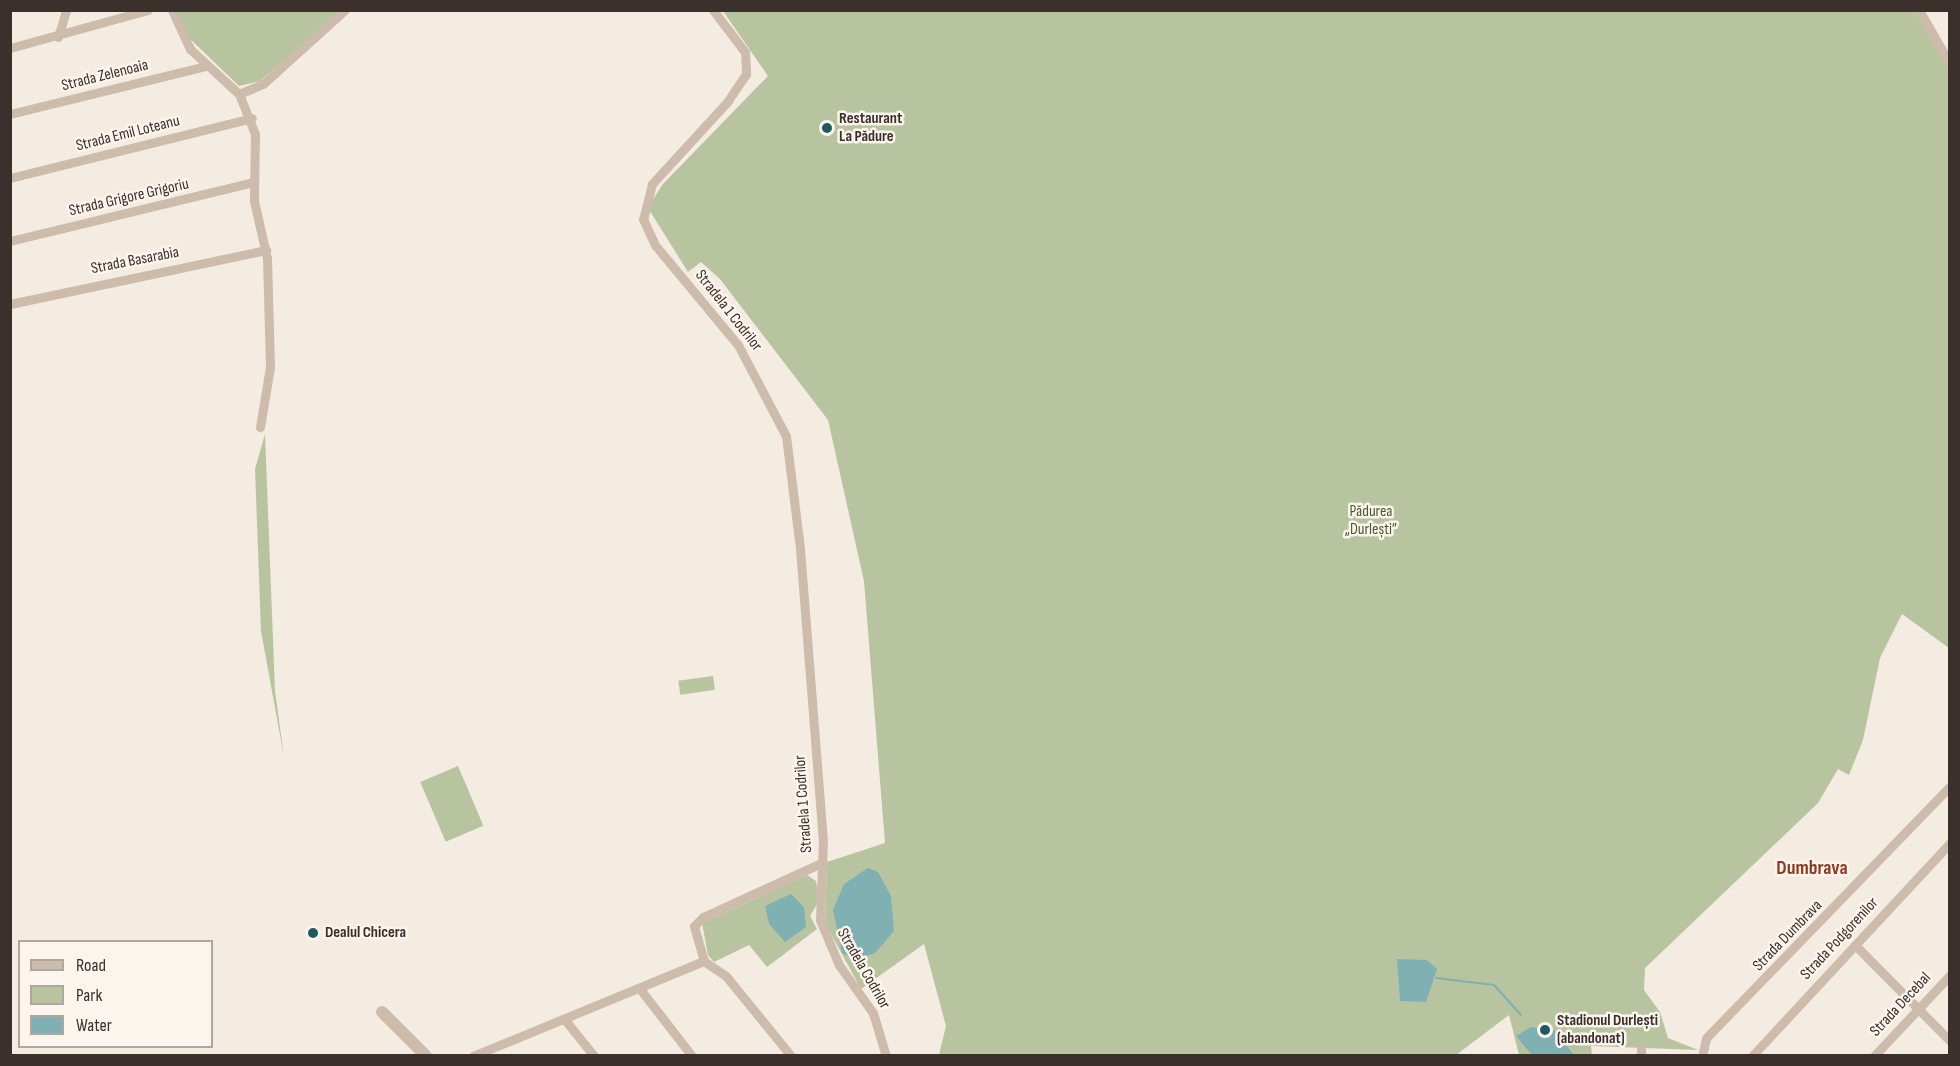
<!DOCTYPE html>
<meta charset="utf-8">
<style>
body{margin:0}
#map{position:relative;width:1960px;height:1066px;overflow:hidden;background:#f4ebe1;font-family:"Sofia Sans Condensed",sans-serif}
div>[style]{position:absolute}
.green>*{inset:0;background:#b8c4a0;transform-origin:0 0}
.water>*{inset:0;background:#7fb0b2}
.stream>*{height:2px;margin:-1px;padding:0 1px;transform-origin:1px;border-radius:1px;background:#7fb0b2}
.minor>*{height:9px;margin:-4.5px;padding:0 4.5px;transform-origin:4.5px;border-radius:4.5px;background:#cdbbac}
.tertiary>*{height:12px;margin:-6px;padding:0 6px;transform-origin:6px;border-radius:6px;background:#cdbbac}
.dots>*{width:16px;height:16px;translate:-50% -50%;box-sizing:border-box;border:3px solid #fbf5ee;border-radius:50%}
span{translate:-50% -50%;white-space:nowrap;text-align:center;line-height:1.15;-webkit-text-stroke:5px #fbf5ee;paint-order:stroke}
.street-label{font-size:16px;color:#3b302b}
.poi-label{font-size:16px;color:#3b302b;font-weight:700}
.left{translate:0 -50%;text-align:left}
.park-label{font-size:16px;color:#4a5a2e}
.quarter-label{font-size:20px;color:#8c3b22;font-weight:700}
.frame{position:absolute;inset:0;border:12px solid #3b302b;pointer-events:none}
.legend{position:absolute;left:18px;top:940px;width:195px;height:108px;box-sizing:border-box;background:#fbf5ee;border:2px solid #aea6a0;margin:0;padding:8px 10px;list-style:none;font-size:18px;color:#3b302b}
.legend li{display:flex;align-items:center;gap:12px;height:30px}
.legend b{width:30px;border:2px solid #aea6a0}
</style>
<div id="map">
<div class="green">
<i style="clip-path:polygon(176px 11px,342px 11px,260px 81px,239px 86px,186px 35px)"></i>
<i style="clip-path:polygon(723px 11px,1915px 11px,1949px 70px,1949px 648px,1902px 614px,1880px 658px,1863px 740px,1849px 775px,1838px 769px,1818px 803px,1645px 968px,1644px 990px,1660px 1012px,1668px 1038px,1698px 1050px,1591px 1046px,1592px 1055px,1519px 1055px,1509px 1015px,1456px 1055px,939px 1055px,946px 1026px,924px 944px,861px 989px,825px 923px,827px 862px,885px 843px,864px 581px,828px 420px,720px 279px,701px 262px,688px 272px,648px 208px,662px 185px,768px 76px)"></i>
<i style="clip-path:polygon(265px 434px,275px 691px,284px 757px,261px 631px,255px 469px)"></i>
<i style="left:713px;top:676px;width:14px;height:35px;rotate:82deg"></i>
<i style="left:458px;top:766px;width:65px;height:41px;rotate:67deg"></i>
<i style="clip-path:polygon(807px 875px,816px 881px,819px 901px,810px 916px,817px 929px,767px 967px,749px 945px,714px 962px,708px 955px,702px 923px)"></i>
</div>
<div class="water">
<i style="clip-path:polygon(868px 868px,878px 872px,891px 896px,894px 931px,875px 953px,855px 959px,842px 953px,833px 910px,844px 884px)"></i>
<i style="clip-path:polygon(791px 894px,804px 907px,806px 927px,785px 942px,769px 924px,765px 906px)"></i>
<i style="clip-path:polygon(1397px 959px,1427px 960px,1437px 969px,1426px 1002px,1400px 1001px)"></i>
<i style="clip-path:polygon(1531px 1027px,1554px 1030px,1574px 1055px,1532px 1055px,1516px 1036px)"></i>
</div>
<div class="stream">
<i style="left:1436px;top:978px;width:58px;rotate:6.9deg"></i>
<i style="left:1494px;top:985px;width:40px;rotate:48deg"></i>
</div>
<div class="minor">
<i style="left:172px;top:10px;width:43px;rotate:65.2deg"></i>
<i style="left:190px;top:49px;width:67px;rotate:42.6deg"></i>
<i style="left:239px;top:94px;width:26px;rotate:-23deg"></i>
<i style="left:263px;top:84px;width:110px;rotate:-42.1deg"></i>
<i style="left:713px;top:10px;width:53px;rotate:52.7deg"></i>
<i style="left:745px;top:52px;width:22px;rotate:87deg"></i>
<i style="left:746px;top:74px;width:32px;rotate:124deg"></i>
<i style="left:728px;top:101px;width:113px;rotate:132.5deg"></i>
<i style="left:652px;top:184px;width:36px;rotate:104deg"></i>
<i style="left:643px;top:219px;width:29px;rotate:65deg"></i>
<i style="left:655px;top:245px;width:130px;rotate:50.3deg"></i>
<i style="left:738px;top:345px;width:103px;rotate:62.2deg"></i>
<i style="left:786px;top:436px;width:114px;rotate:82.9deg"></i>
<i style="left:800px;top:549px;width:292px;rotate:85.5deg"></i>
<i style="left:823px;top:840px;width:80px;rotate:92.1deg"></i>
<i style="left:820px;top:920px;width:49px;rotate:67.1deg"></i>
<i style="left:839px;top:965px;width:59px;rotate:54.7deg"></i>
<i style="left:873px;top:1013px;width:45px;rotate:73.2deg"></i>
<i style="left:1919px;top:10px;width:62px;rotate:60.1deg"></i>
<i style="left:58px;top:37px;width:28px;rotate:-73deg"></i>
<i style="left:10px;top:48px;width:143px;rotate:-15.4deg"></i>
<i style="left:239px;top:94px;width:43px;rotate:68.2deg"></i>
<i style="left:255px;top:134px;width:67px;rotate:90.9deg"></i>
<i style="left:254px;top:201px;width:58px;rotate:77.2deg"></i>
<i style="left:267px;top:258px;width:109px;rotate:88.4deg"></i>
<i style="left:270px;top:367px;width:61px;rotate:99.5deg"></i>
<i style="left:10px;top:114px;width:201px;rotate:-13.8deg"></i>
<i style="left:10px;top:178px;width:249px;rotate:-13.9deg"></i>
<i style="left:10px;top:241px;width:251px;rotate:-13.6deg"></i>
<i style="left:10px;top:304px;width:262px;rotate:-11.9deg"></i>
<i style="left:1855px;top:945px;width:135px;rotate:45.3deg"></i>
<i style="left:640px;top:989px;width:85px;rotate:52.2deg"></i>
<i style="left:565px;top:1020px;width:46px;rotate:51.1deg"></i>
<i style="left:1641px;top:1049px;width:7px;rotate:90deg"></i>
<i style="left:473px;top:1056px;width:250px;rotate:-22.4deg"></i>
<i style="left:791px;top:1056px;width:103px;rotate:-129.1deg"></i>
<i style="left:726px;top:976px;width:27px;rotate:-146deg"></i>
<i style="left:704px;top:961px;width:36px;rotate:-106deg"></i>
<i style="left:694px;top:926px;width:13px;rotate:-45deg"></i>
<i style="left:703px;top:917px;width:132px;rotate:-24.6deg"></i>
<i style="left:1702px;top:1056px;width:18px;rotate:-77deg"></i>
<i style="left:1706px;top:1038px;width:351px;rotate:-45.9deg"></i>
<i style="left:1752px;top:1056px;width:291px;rotate:-47.1deg"></i>
<i style="left:1874px;top:1056px;width:111px;rotate:-46.8deg"></i>
</div>
<div class="tertiary">
<i style="left:382px;top:1012px;width:62px;rotate:45deg"></i>
</div>
<div class="dots">
<i style="left:827px;top:128px;background:#1f5a5e"></i>
<i style="left:313px;top:933px;background:#1f5a5e"></i>
<i style="left:1545px;top:1030px;background:#1f5a5e"></i>
</div>
<div class="street-label">
<span style="left:105px;top:76px;rotate:-14deg">Strada Zelenoaia</span>
<span style="left:128px;top:134px;rotate:-14deg">Strada Emil Loteanu</span>
<span style="left:129px;top:198px;rotate:-13deg">Strada Grigore Grigoriu</span>
<span style="left:135px;top:261px;rotate:-11deg">Strada Basarabia</span>
<span style="left:728px;top:311px;rotate:52deg">Stradela 1 Codrilor</span>
<span style="left:804px;top:804px;rotate:-94deg">Stradela 1 Codrilor</span>
<span style="left:1788px;top:936px;rotate:-46deg">Strada Dumbrava</span>
<span style="left:1840px;top:939px;rotate:-47deg">Strada Podgorenilor</span>
<span style="left:863px;top:969px;rotate:60deg">Stradela Codrilor</span>
<span style="left:1901px;top:1005px;rotate:-47deg">Strada Decebal</span>
</div>
<div class="poi-label">
<span class="left" style="left:839px;top:128px">Restaurant<br>La Pădure</span>
<span class="left" style="left:325px;top:933px">Dealul Chicera</span>
<span class="left" style="left:1557px;top:1030px">Stadionul Durlești<br>(abandonat)</span>
</div>
<div class="park-label">
<span style="left:1371px;top:521px">Pădurea<br>„Durlești”</span>
</div>
<div class="quarter-label">
<span style="left:1812px;top:868px">Dumbrava</span>
</div>
<div class="frame"></div>
<ul class="legend">
<li><b style="height:8px;background:#cdbbac"></b>Road</li>
<li><b style="height:16px;background:#b8c4a0"></b>Park</li>
<li><b style="height:16px;background:#7fb0b2"></b>Water</li>
</ul>
</div>
